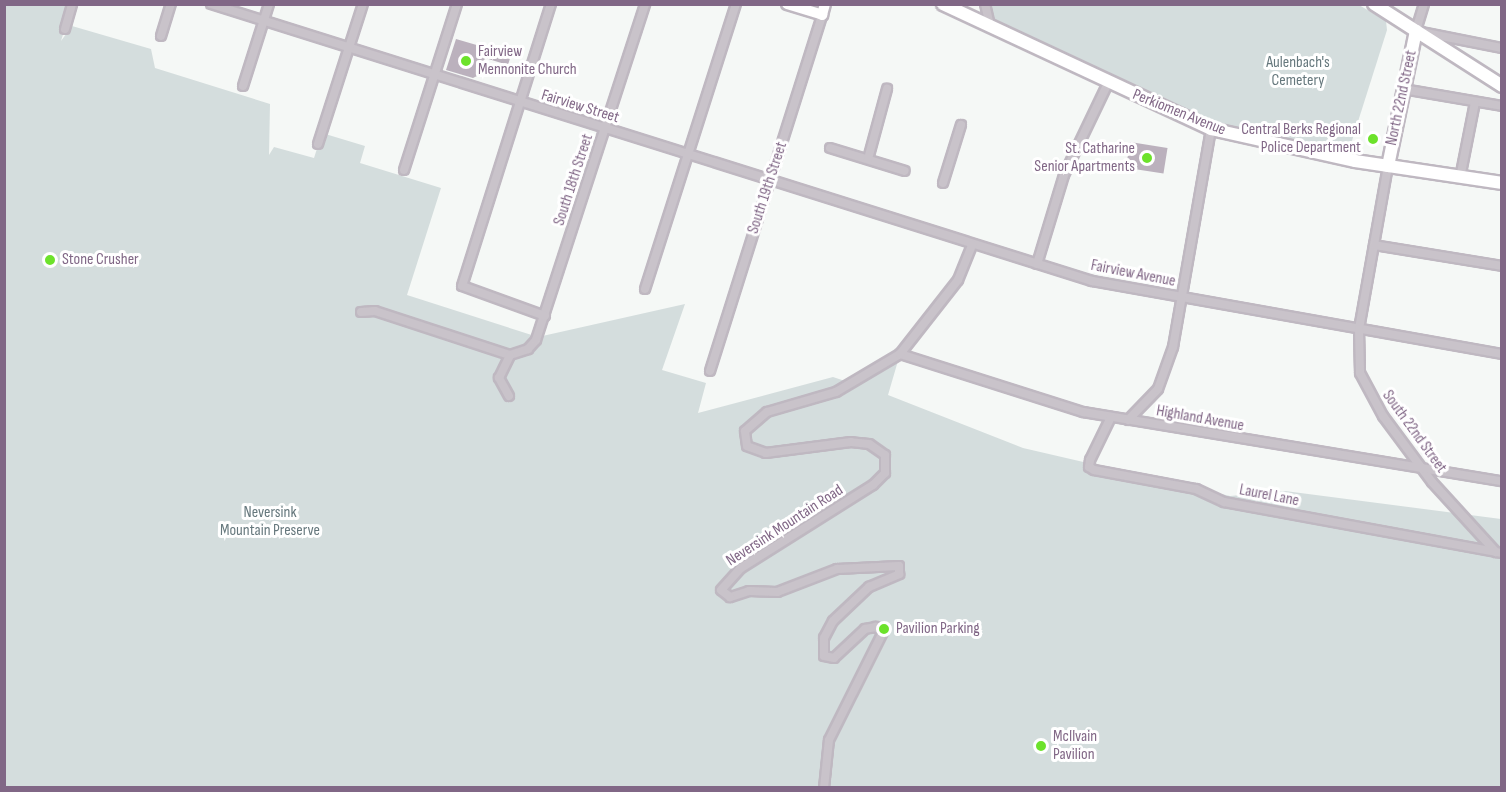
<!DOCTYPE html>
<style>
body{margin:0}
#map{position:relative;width:1506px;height:792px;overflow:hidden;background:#f5f8f6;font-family:"Sofia Sans Condensed",sans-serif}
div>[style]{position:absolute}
.green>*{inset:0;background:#d4dddd}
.building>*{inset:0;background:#bbb1bd;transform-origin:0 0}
.roads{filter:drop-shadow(2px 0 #bfb8c1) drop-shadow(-2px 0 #bfb8c1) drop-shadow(0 2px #bfb8c1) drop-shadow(0 -2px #bfb8c1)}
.street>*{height:8px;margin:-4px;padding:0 4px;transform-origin:4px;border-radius:4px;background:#c9c3ca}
.secondary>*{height:10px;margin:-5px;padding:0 5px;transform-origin:5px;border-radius:5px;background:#fff}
.primary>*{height:12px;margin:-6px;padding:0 6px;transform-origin:6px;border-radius:6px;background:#fff}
.dots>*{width:16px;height:16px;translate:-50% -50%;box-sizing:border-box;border:3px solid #fff;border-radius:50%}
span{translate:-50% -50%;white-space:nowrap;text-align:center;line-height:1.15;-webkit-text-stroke:6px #fff;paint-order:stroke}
.poi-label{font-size:16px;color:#816786}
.left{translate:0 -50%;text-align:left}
.right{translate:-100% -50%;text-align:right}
.park-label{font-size:16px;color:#66787d}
.street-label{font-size:16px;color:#816786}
.frame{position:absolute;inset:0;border:6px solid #816786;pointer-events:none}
</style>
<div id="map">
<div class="green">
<i style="clip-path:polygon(5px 5px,72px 5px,61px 41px,72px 26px,151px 49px,155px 68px,270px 104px,269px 155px,274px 147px,314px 158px,322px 133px,365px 146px,360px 163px,441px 188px,407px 295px,538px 337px,685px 304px,662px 370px,706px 383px,698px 413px,833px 377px,854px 384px,900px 354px,888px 395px,1023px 448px,1230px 496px,1285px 491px,1501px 519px,1501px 787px,5px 788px)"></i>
<i style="clip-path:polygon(988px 5px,1359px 5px,1386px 21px,1387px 30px,1349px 150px,1217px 124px,1171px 107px,993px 21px)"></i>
</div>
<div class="building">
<i style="clip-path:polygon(456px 39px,511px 55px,508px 65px,485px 58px,479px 75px,473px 78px,446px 70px)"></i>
<i style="left:1130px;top:142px;width:38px;height:26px;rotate:9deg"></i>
</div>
<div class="roads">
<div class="street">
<i style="left:211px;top:4px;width:924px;rotate:17.45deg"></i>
<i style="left:1092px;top:281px;width:416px;rotate:10.1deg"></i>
<i style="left:985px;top:4px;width:23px;rotate:77deg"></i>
<i style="left:1424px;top:4px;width:28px;rotate:107deg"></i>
<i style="left:1416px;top:31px;width:88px;rotate:11.2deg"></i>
<i style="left:65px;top:29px;width:26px;rotate:-74deg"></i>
<i style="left:161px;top:36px;width:34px;rotate:-73deg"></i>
<i style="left:243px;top:86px;width:86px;rotate:-72.4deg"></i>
<i style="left:1403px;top:89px;width:100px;rotate:9.7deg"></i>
<i style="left:318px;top:144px;width:147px;rotate:-72.2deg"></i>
<i style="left:830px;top:148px;width:78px;rotate:17deg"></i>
<i style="left:868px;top:159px;width:73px;rotate:-74.8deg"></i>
<i style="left:1388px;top:166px;width:166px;rotate:100.1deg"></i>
<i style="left:1359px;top:329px;width:44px;rotate:88.7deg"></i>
<i style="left:1360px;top:373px;width:49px;rotate:61.9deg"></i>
<i style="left:1383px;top:416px;width:82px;rotate:53.4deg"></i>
<i style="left:1432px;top:482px;width:95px;rotate:47.6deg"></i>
<i style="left:404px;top:170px;width:174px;rotate:-72.3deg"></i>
<i style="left:1460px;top:178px;width:77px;rotate:-78.8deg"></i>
<i style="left:943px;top:183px;width:61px;rotate:-72.8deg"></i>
<i style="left:1374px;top:245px;width:130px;rotate:9.3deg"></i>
<i style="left:1037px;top:264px;width:93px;rotate:-73.1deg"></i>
<i style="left:1064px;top:175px;width:102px;rotate:-64.4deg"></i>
<i style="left:645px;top:289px;width:299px;rotate:-72.3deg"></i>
<i style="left:361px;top:312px;width:14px;rotate:-4deg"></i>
<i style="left:375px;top:311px;width:142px;rotate:18.1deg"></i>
<i style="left:510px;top:355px;width:19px;rotate:-18deg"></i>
<i style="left:528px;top:349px;width:12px;rotate:-48deg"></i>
<i style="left:536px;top:340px;width:353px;rotate:-72deg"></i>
<i style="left:545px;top:316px;width:88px;rotate:-160.1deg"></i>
<i style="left:462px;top:286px;width:296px;rotate:-72.5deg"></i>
<i style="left:900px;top:354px;width:192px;rotate:17.6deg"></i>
<i style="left:1083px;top:412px;width:425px;rotate:9.4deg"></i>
<i style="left:710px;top:371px;width:373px;rotate:-72.5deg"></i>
<i style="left:509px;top:396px;width:21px;rotate:-119deg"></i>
<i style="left:499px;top:378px;width:25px;rotate:-64deg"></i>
<i style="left:1111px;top:417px;width:48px;rotate:116deg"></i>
<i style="left:1090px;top:460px;width:7px;rotate:98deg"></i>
<i style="left:1089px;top:467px;width:6px;rotate:31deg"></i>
<i style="left:1094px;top:470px;width:104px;rotate:10.6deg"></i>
<i style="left:1196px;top:489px;width:31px;rotate:25deg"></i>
<i style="left:1224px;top:502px;width:283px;rotate:10.4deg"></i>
<i style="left:1128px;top:420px;width:43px;rotate:-45.9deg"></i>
<i style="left:1158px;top:389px;width:45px;rotate:-70.3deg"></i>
<i style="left:1173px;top:347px;width:221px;rotate:-80.1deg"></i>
<i style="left:824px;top:788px;width:48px;rotate:-84.1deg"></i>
<i style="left:829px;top:740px;width:121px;rotate:-63.4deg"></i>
<i style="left:883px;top:632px;width:9px;rotate:-144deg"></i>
<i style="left:876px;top:627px;width:11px;rotate:170deg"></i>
<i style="left:865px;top:629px;width:42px;rotate:136.9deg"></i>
<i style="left:834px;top:658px;width:10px;rotate:-169deg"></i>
<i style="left:824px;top:656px;width:18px;rotate:-90deg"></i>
<i style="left:824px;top:638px;width:19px;rotate:-62deg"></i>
<i style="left:833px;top:621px;width:50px;rotate:-43.4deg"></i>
<i style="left:869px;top:587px;width:33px;rotate:-23deg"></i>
<i style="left:899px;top:574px;width:8px;rotate:-90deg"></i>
<i style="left:899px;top:566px;width:62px;rotate:177.2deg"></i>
<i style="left:837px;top:569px;width:64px;rotate:159deg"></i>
<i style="left:777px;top:592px;width:28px;rotate:-178deg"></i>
<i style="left:749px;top:591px;width:20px;rotate:162deg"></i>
<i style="left:730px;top:597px;width:11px;rotate:-142deg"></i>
<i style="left:721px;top:590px;width:30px;rotate:-48deg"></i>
<i style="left:741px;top:568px;width:156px;rotate:-32.2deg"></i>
<i style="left:873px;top:485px;width:17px;rotate:-45deg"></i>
<i style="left:885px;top:473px;width:18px;rotate:-90deg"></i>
<i style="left:885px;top:455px;width:19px;rotate:-145deg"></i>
<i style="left:869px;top:444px;width:18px;rotate:-174deg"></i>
<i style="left:851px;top:442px;width:86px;rotate:172.6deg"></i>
<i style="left:766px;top:453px;width:20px;rotate:-160deg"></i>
<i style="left:747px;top:446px;width:15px;rotate:-98deg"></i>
<i style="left:745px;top:431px;width:29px;rotate:-41deg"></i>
<i style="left:767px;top:412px;width:72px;rotate:-16.2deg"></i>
<i style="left:836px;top:392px;width:74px;rotate:-30.7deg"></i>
<i style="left:900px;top:354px;width:94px;rotate:-51.9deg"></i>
<i style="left:958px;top:280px;width:38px;rotate:-68deg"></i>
</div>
<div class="secondary">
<i style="left:787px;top:4px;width:37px;rotate:17deg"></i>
<i style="left:822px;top:15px;width:11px;rotate:-75deg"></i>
</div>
<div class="primary">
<i style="left:943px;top:4px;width:296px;rotate:25deg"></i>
<i style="left:1211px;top:129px;width:148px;rotate:12.5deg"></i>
<i style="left:1355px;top:161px;width:149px;rotate:8.5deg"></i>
<i style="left:1374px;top:4px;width:152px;rotate:32.6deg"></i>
<i style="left:1388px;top:166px;width:138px;rotate:-78.3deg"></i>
</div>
</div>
<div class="dots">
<i style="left:466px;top:61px;background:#6ce22b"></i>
<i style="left:1373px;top:139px;background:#6ce22b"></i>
<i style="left:1147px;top:158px;background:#6ce22b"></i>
<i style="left:50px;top:260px;background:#6ce22b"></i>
<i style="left:884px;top:629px;background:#6ce22b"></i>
<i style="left:1041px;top:746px;background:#6ce22b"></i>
</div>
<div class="poi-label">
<span class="left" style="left:478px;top:61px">Fairview<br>Mennonite Church</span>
<span class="right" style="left:1361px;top:139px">Central Berks Regional<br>Police Department</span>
<span class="right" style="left:1135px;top:158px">St. Catharine<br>Senior Apartments</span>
<span class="left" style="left:62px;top:260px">Stone Crusher</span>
<span class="left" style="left:896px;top:629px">Pavilion Parking</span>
<span class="left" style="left:1053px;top:746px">McIlvain<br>Pavilion</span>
</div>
<div class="park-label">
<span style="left:1298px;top:72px">Aulenbach's<br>Cemetery</span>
<span style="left:270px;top:522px">Neversink<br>Mountain Preserve</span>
</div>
<div class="street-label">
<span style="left:1402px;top:98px;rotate:-78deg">North 22nd Street</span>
<span style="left:580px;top:107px;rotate:17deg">Fairview Street</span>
<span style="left:1179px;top:113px;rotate:22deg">Perkiomen Avenue</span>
<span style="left:574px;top:180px;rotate:-72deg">South 18th Street</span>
<span style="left:768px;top:188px;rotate:-72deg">South 19th Street</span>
<span style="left:1133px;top:274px;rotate:11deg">Fairview Avenue</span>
<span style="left:1200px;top:419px;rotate:10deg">Highland Avenue</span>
<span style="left:1414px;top:432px;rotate:54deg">South 22nd Street</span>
<span style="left:1269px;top:496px;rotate:11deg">Laurel Lane</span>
<span style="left:785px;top:526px;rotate:-33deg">Neversink Mountain Road</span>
</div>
<div class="frame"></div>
</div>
